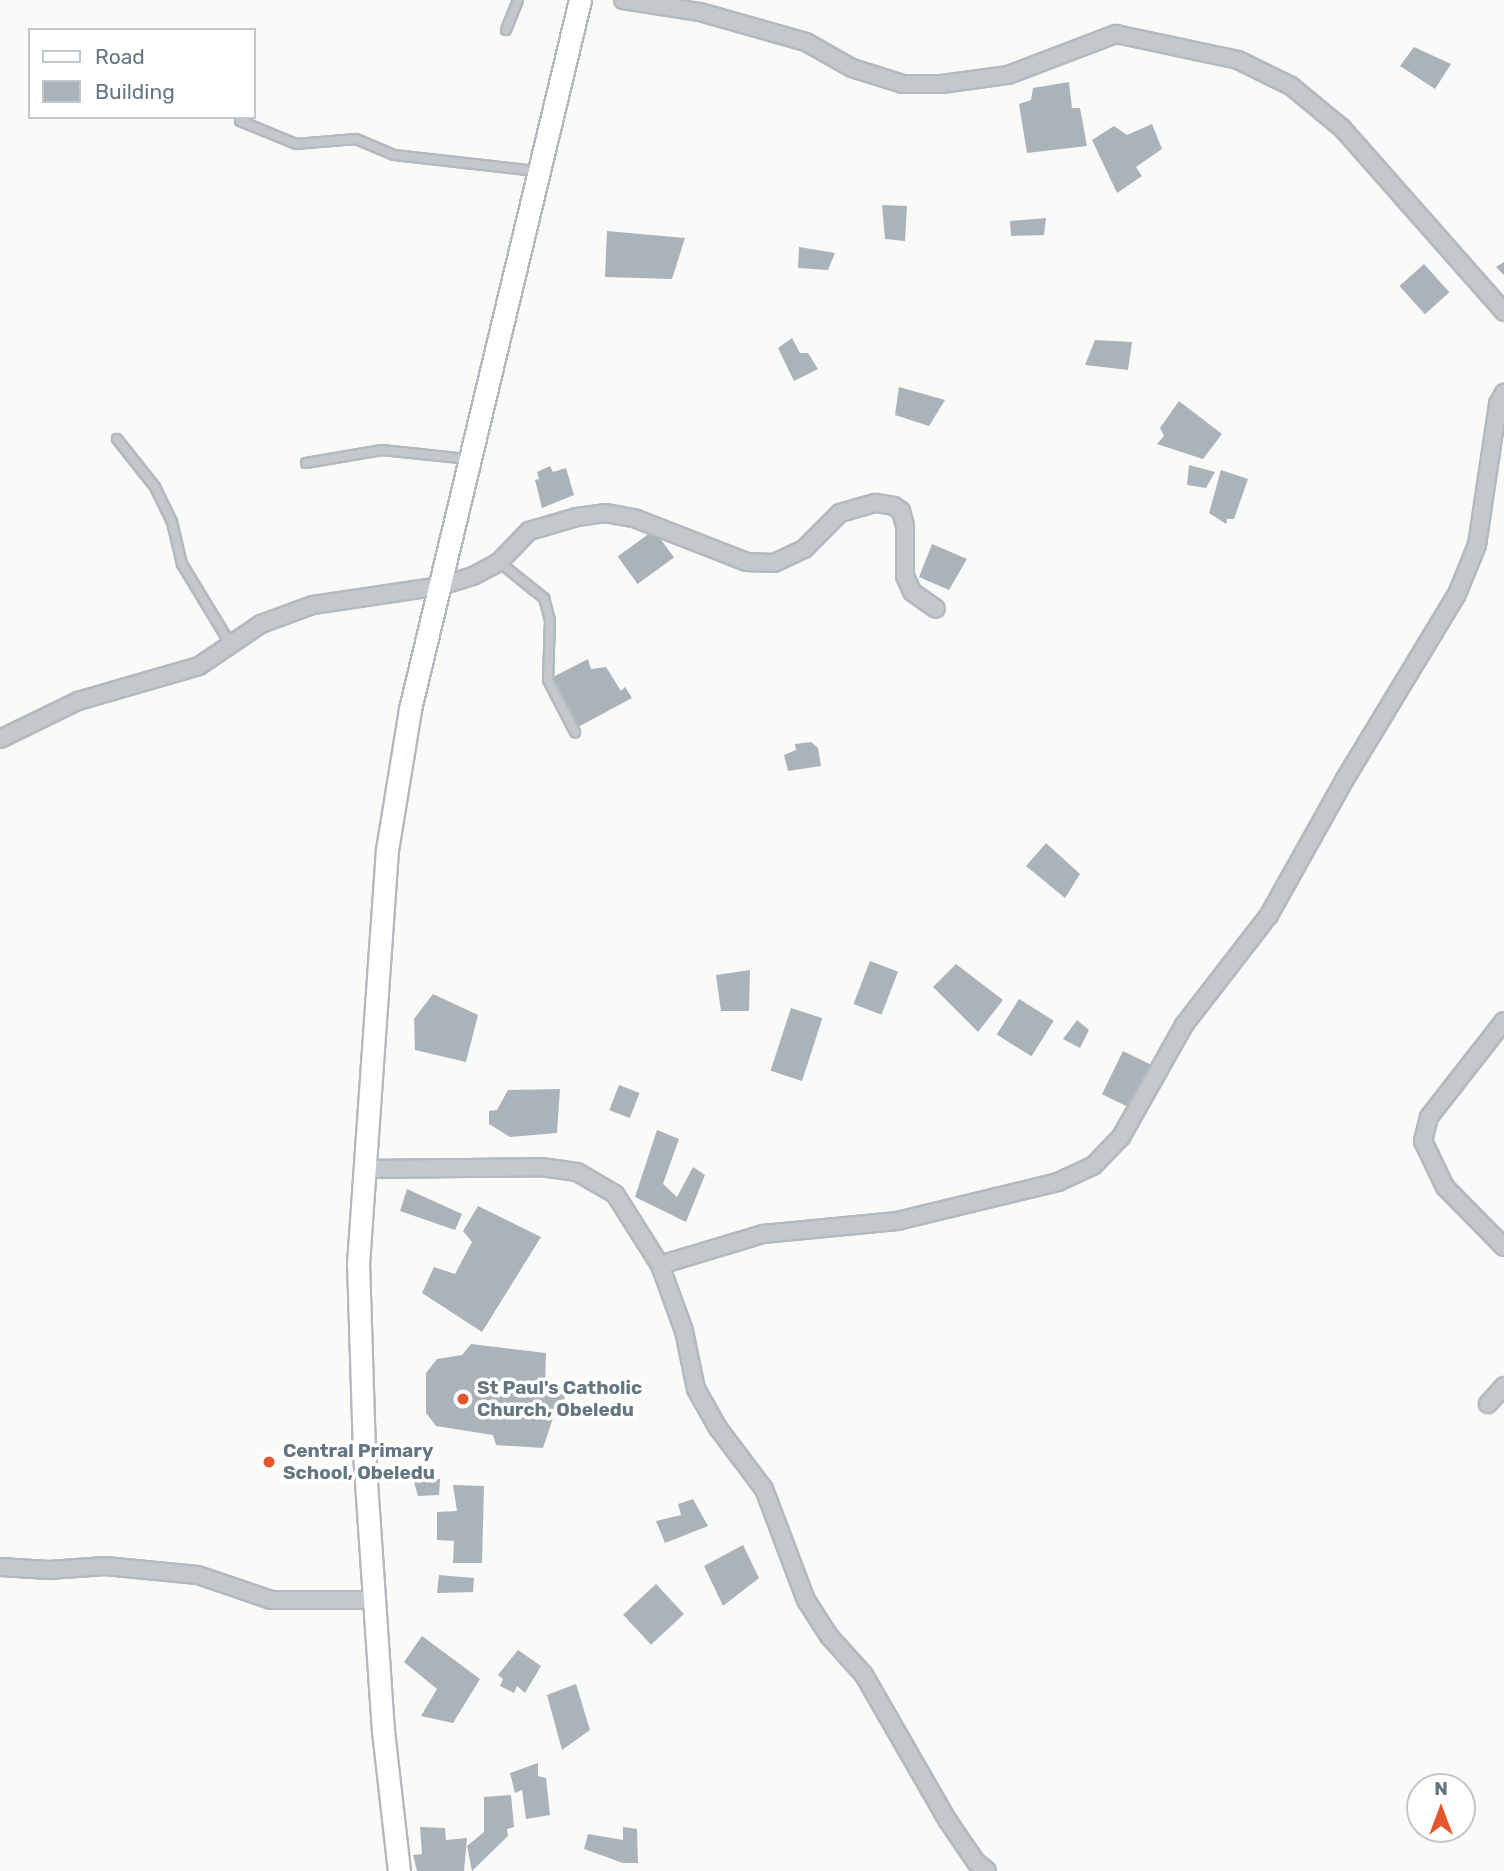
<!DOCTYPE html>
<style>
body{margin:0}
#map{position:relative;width:1504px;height:1871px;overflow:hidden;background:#fafaf8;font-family:Rubik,sans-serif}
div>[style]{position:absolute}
.building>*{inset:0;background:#aab3b9;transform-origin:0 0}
.roads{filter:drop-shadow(2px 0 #b3babf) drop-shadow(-2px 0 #b3babf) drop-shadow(0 2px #b3babf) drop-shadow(0 -2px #b3babf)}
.service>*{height:8px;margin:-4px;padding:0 4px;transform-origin:4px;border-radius:4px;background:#c3c8cc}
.minor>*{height:16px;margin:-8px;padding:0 8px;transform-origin:8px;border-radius:8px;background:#c3c8cc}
.secondary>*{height:21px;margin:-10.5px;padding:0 10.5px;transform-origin:10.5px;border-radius:10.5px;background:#fff}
.dots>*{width:19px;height:19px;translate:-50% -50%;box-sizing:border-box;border:4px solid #fff;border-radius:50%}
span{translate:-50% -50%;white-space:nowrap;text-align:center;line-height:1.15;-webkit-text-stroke:7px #fff;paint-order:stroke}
.poi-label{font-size:19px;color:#657683;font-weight:700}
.left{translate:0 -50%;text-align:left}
.legend{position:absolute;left:28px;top:28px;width:228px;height:91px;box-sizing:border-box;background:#fff;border:2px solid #c1c8cd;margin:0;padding:9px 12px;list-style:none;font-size:21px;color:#657683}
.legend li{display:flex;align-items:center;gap:14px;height:35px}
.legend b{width:35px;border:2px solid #c1c8cd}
.north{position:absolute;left:1406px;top:1773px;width:70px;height:70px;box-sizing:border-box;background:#fff;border:2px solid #c1c8cd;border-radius:50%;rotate:0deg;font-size:19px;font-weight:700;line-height:28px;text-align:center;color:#657683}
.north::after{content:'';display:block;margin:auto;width:24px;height:32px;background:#e4572e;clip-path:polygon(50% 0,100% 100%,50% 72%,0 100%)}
</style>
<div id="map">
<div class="building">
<i style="clip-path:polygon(1414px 47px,1451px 64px,1435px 89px,1400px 66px)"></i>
<i style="clip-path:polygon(1069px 82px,1072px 108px,1080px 108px,1087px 146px,1027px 153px,1019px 104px,1031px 100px,1033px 88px)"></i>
<i style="clip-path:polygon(1152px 124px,1162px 149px,1136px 167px,1142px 176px,1117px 193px,1092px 140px,1114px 126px,1127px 135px)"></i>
<i style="clip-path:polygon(882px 205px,907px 206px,905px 241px,885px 239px)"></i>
<i style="clip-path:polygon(1046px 218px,1044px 235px,1011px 236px,1010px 221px)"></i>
<i style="clip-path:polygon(607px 231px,685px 238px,672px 279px,605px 277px)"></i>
<i style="clip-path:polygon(799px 247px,835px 253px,828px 270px,798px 268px)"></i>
<i style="clip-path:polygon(1504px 262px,1504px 275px,1496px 267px)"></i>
<i style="left:1424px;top:264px;width:38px;height:33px;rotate:48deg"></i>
<i style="clip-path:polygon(792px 338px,800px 353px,808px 353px,818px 369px,794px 381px,778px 348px)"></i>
<i style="clip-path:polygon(1095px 340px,1132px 342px,1128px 370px,1085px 365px)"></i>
<i style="clip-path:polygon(899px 387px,945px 400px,929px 426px,895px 415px)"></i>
<i style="clip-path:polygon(1179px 401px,1222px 434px,1203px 459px,1157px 444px,1164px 436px,1160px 428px)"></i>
<i style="clip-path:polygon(1189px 465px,1215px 472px,1206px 488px,1187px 485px)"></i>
<i style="clip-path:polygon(550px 466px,553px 472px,566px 468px,574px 495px,542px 508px,535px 480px,539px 479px,537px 472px)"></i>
<i style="clip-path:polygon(1221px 470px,1248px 479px,1234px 519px,1227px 519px,1226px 524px,1209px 513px)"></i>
<i style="left:654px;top:530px;width:34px;height:45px;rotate:54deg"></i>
<i style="clip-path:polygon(932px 544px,967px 559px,949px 590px,919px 577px)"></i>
<i style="clip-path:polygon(588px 659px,591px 669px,606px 667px,621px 691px,625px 687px,632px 698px,578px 727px,553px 677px)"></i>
<i style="clip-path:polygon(811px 742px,818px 748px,821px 766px,788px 771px,784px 755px,796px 750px,795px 744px)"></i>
<i style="clip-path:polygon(1046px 843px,1080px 874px,1065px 898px,1026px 866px)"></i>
<i style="left:870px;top:961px;width:30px;height:46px;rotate:21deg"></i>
<i style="clip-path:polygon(956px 964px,1003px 1000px,978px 1032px,933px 987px)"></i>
<i style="clip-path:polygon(750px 970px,749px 1011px,721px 1011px,716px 975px)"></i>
<i style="clip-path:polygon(433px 994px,478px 1015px,466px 1062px,415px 1050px,414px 1019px)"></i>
<i style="left:1019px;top:999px;width:41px;height:42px;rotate:32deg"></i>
<i style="left:791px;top:1008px;width:33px;height:66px;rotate:18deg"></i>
<i style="clip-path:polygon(1077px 1020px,1089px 1030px,1080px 1048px,1063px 1039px)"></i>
<i style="left:1123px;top:1051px;width:32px;height:48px;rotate:26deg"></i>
<i style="left:619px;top:1085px;width:22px;height:27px;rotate:21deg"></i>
<i style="clip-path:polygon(560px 1089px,557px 1133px,510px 1137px,489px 1124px,489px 1111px,497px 1110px,508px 1090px)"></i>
<i style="clip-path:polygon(657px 1130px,679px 1139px,663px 1184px,677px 1197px,693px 1167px,705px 1175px,686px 1222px,635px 1197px)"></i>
<i style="clip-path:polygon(407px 1189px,462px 1214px,455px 1230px,400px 1211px)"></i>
<i style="clip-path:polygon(478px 1206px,541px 1237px,482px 1332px,422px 1293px,434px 1267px,455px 1274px,472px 1242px,463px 1231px)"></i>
<i style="clip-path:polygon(471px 1344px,546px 1353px,545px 1386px,565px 1388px,564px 1406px,557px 1406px,543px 1448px,496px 1445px,493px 1435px,436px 1426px,426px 1413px,426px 1373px,437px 1359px,462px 1355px)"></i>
<i style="clip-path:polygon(413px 1479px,440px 1479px,439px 1495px,418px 1496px)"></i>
<i style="clip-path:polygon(453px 1485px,484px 1486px,482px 1563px,453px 1563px,454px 1541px,437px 1540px,437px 1512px,457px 1511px)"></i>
<i style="clip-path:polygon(693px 1499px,708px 1526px,665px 1543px,656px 1521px,681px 1515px,678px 1504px)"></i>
<i style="clip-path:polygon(743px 1545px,759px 1578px,723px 1606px,704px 1566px)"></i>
<i style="clip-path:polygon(439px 1575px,474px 1578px,473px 1592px,437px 1593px)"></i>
<i style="left:656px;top:1584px;width:41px;height:45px;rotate:47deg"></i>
<i style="clip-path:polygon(422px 1636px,480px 1679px,453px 1723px,421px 1716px,437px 1689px,404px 1662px)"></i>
<i style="clip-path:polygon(518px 1650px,541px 1666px,525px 1693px,517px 1686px,514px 1693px,500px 1686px,503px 1679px,498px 1675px)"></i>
<i style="clip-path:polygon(576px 1684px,590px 1730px,562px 1750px,547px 1695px)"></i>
<i style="clip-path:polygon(538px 1763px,538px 1776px,546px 1778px,550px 1815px,526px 1819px,522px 1790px,515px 1793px,510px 1773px)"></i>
<i style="clip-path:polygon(511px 1795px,514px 1827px,507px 1829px,508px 1836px,472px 1871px,467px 1846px,484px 1832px,484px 1797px)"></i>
<i style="clip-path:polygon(420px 1827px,445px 1828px,446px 1840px,467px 1838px,464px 1871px,417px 1871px,413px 1855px,422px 1854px)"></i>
<i style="clip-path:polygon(623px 1827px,637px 1829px,638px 1863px,623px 1863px,584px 1849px,588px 1834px,623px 1840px)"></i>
</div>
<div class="roads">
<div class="service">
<i style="left:506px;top:30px;width:32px;rotate:-68deg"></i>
<i style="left:240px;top:121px;width:61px;rotate:22.3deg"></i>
<i style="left:296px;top:144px;width:60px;rotate:-4.8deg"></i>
<i style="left:356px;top:139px;width:41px;rotate:22.8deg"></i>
<i style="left:394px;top:155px;width:143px;rotate:6.4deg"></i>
<i style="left:117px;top:439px;width:61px;rotate:51.6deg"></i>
<i style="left:155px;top:487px;width:39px;rotate:64deg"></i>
<i style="left:172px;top:522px;width:43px;rotate:76.6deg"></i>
<i style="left:182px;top:564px;width:95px;rotate:58.8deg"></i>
<i style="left:306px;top:463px;width:77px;rotate:-9.7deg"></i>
<i style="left:382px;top:450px;width:85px;rotate:6deg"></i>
<i style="left:499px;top:562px;width:58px;rotate:38.7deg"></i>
<i style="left:544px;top:598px;width:23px;rotate:75deg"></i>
<i style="left:550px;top:620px;width:60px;rotate:91.9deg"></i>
<i style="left:548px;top:680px;width:59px;rotate:62.6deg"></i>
</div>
<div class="minor">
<i style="left:623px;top:0;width:78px;rotate:8.9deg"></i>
<i style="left:700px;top:12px;width:110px;rotate:15.8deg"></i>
<i style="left:806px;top:42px;width:53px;rotate:29.5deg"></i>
<i style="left:852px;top:68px;width:53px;rotate:17.4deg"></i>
<i style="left:903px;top:84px;width:39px"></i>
<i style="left:942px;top:84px;width:67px;rotate:-7.8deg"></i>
<i style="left:1008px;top:75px;width:116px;rotate:-20.8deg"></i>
<i style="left:1116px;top:34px;width:125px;rotate:12deg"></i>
<i style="left:1238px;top:60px;width:59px;rotate:26.1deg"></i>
<i style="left:1291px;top:86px;width:66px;rotate:39.5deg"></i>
<i style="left:1342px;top:128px;width:245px;rotate:48.6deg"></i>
<i style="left:0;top:739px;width:87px;rotate:-26deg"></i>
<i style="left:78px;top:701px;width:126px;rotate:-16.1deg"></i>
<i style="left:199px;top:666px;width:75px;rotate:-34.1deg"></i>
<i style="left:261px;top:624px;width:55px;rotate:-20.1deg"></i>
<i style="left:313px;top:605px;width:128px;rotate:-8.5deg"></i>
<i style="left:440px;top:586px;width:34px;rotate:-17deg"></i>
<i style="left:473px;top:576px;width:30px;rotate:-28deg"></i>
<i style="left:499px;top:562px;width:43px;rotate:-45.9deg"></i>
<i style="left:529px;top:531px;width:50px;rotate:-16.3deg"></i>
<i style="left:577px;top:517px;width:28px;rotate:-8deg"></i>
<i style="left:605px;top:513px;width:29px;rotate:10deg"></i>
<i style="left:634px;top:518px;width:121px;rotate:21.3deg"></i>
<i style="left:747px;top:562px;width:27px;rotate:2deg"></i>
<i style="left:774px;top:563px;width:33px;rotate:-25deg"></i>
<i style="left:804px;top:549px;width:51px;rotate:-45deg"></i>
<i style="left:840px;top:513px;width:37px;rotate:-16deg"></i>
<i style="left:876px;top:503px;width:18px;rotate:9deg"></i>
<i style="left:894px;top:506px;width:9px;rotate:36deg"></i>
<i style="left:901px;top:511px;width:16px;rotate:75deg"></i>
<i style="left:905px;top:526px;width:50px;rotate:90deg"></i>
<i style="left:905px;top:576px;width:17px;rotate:66deg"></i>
<i style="left:912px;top:592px;width:29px;rotate:35deg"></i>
<i style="left:1504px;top:1021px;width:122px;rotate:128deg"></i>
<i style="left:1429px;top:1117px;width:25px;rotate:104deg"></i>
<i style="left:1423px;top:1141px;width:51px;rotate:64.4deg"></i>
<i style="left:1445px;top:1187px;width:84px;rotate:45.5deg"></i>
<i style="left:364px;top:1169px;width:177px;rotate:-0.6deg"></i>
<i style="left:541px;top:1167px;width:36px;rotate:8deg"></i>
<i style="left:577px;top:1172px;width:44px;rotate:30.1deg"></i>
<i style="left:615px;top:1194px;width:84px;rotate:57.6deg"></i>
<i style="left:660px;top:1265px;width:70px;rotate:70deg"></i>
<i style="left:684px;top:1331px;width:59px;rotate:78.3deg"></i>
<i style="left:696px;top:1389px;width:45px;rotate:60.6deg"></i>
<i style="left:718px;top:1428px;width:76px;rotate:53deg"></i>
<i style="left:764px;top:1489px;width:119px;rotate:69.3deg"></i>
<i style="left:806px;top:1600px;width:43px;rotate:57.4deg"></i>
<i style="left:829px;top:1636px;width:52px;rotate:48.1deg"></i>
<i style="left:864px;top:1675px;width:168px;rotate:60.1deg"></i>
<i style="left:948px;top:1821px;width:50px;rotate:55.7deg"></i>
<i style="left:976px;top:1862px;width:14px;rotate:39deg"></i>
<i style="left:660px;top:1265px;width:108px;rotate:-16.8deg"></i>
<i style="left:763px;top:1234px;width:135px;rotate:-5.5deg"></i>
<i style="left:897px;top:1221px;width:166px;rotate:-13.6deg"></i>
<i style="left:1058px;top:1182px;width:38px;rotate:-25deg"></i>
<i style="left:1093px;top:1166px;width:40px;rotate:-46deg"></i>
<i style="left:1121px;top:1137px;width:129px;rotate:-60.6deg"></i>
<i style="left:1184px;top:1025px;width:139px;rotate:-52.3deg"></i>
<i style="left:1269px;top:915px;width:156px;rotate:-60.8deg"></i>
<i style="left:1345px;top:779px;width:216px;rotate:-58.8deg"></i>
<i style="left:1457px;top:594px;width:53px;rotate:-67.8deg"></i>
<i style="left:1477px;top:545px;width:143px;rotate:-81.5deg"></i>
<i style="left:1498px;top:404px;width:13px;rotate:-61deg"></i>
<i style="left:1488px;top:1404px;width:24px;rotate:-48deg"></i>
<i style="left:0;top:1567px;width:49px;rotate:3.5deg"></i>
<i style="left:49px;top:1570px;width:56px;rotate:-4.1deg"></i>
<i style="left:105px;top:1566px;width:93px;rotate:5.5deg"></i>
<i style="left:198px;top:1575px;width:77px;rotate:18.9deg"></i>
<i style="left:271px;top:1600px;width:103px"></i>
</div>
<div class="secondary">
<i style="left:399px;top:1871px;width:141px;rotate:-96.5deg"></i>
<i style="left:383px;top:1731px;width:280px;rotate:-93.9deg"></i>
<i style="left:364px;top:1452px;width:188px;rotate:-91.8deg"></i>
<i style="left:358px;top:1264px;width:415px;rotate:-86deg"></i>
<i style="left:387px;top:850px;width:143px;rotate:-80.7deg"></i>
<i style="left:410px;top:709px;width:729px;rotate:-76.52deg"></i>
</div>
</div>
<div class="dots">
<i style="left:463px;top:1399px;background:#e4572e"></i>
<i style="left:269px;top:1462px;background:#e4572e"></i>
</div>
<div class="poi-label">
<span class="left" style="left:477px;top:1399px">St Paul's Catholic<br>Church, Obeledu</span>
<span class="left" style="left:283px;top:1462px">Central Primary<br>School, Obeledu</span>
</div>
<ul class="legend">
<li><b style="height:9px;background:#fff"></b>Road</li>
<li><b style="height:19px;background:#aab3b9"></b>Building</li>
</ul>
<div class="north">N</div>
</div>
